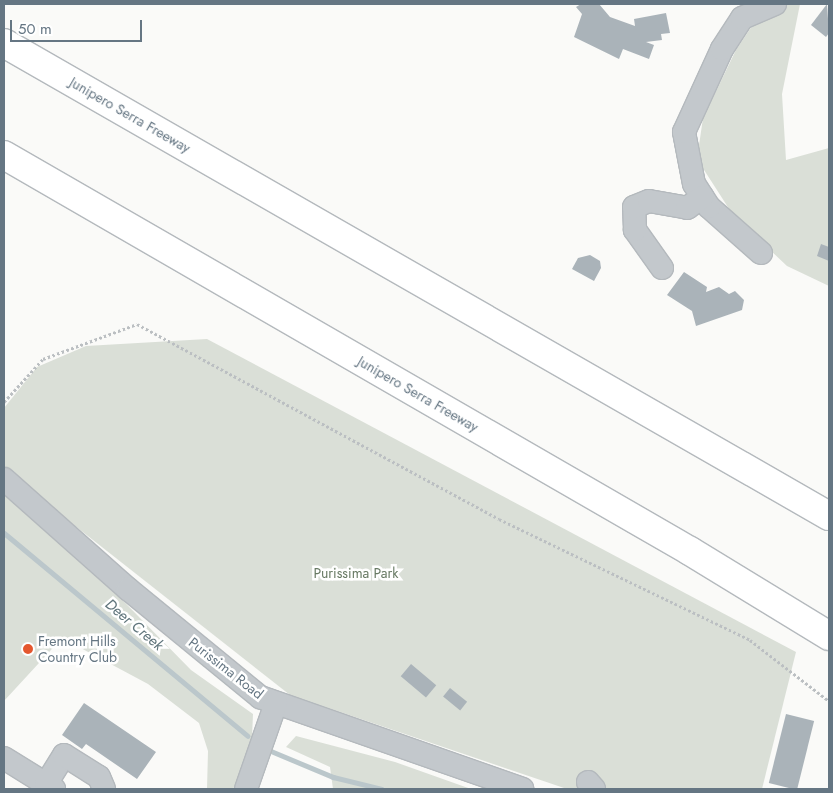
<!DOCTYPE html>
<style>
body{margin:0}
#map{position:relative;width:833px;height:793px;overflow:hidden;background:#fafaf8;font-family:Jost,sans-serif}
div>[style]{position:absolute}
.green>*{inset:0;background:#dadfd7}
.stream>*{height:5px;margin:-2.5px;padding:0 2.5px;transform-origin:2.5px;border-radius:2.5px;background:#bbc7cb}
.building>*{inset:0;background:#aab3b9;transform-origin:0 0}
.path>*{height:3px;margin-top:-1.5px;transform-origin:0;background:repeating-linear-gradient(90deg,#bbbfc2 0 2.5px,transparent 0 5px)}
.roads{filter:drop-shadow(1px 0 #b4b9bd) drop-shadow(-1px 0 #b4b9bd) drop-shadow(0 1px #b4b9bd) drop-shadow(0 -1px #b4b9bd)}
.minor>*{height:22px;margin:-11px;padding:0 11px;transform-origin:11px;border-radius:11px;background:#c3c8cc}
.highway>*{height:28px;margin:-14px;padding:0 14px;transform-origin:14px;border-radius:14px;background:#fff}
.dots>*{width:14px;height:14px;translate:-50% -50%;box-sizing:border-box;border:2px solid #fff;border-radius:50%}
span{translate:-50% -50%;white-space:nowrap;text-align:center;line-height:1.15;-webkit-text-stroke:5px #fff;paint-order:stroke}
.street-label{font-size:14px;color:#657683}
.park-label{font-size:14px;color:#687a64}
.poi-label{font-size:14px;color:#657683}
.left{translate:0 -50%;text-align:left}
.water-label{font-size:15px;color:#60757c;font-style:italic}
.frame{position:absolute;inset:0;border:5px solid #657683;pointer-events:none}
.scale{position:absolute;left:10px;top:20px;width:132px;height:22px;box-sizing:border-box;border:2px solid #657683;border-top:0;padding-left:6px;font-size:15px;line-height:18px;white-space:nowrap;color:#657683;-webkit-text-stroke:4px #fff;paint-order:stroke}
</style>
<div id="map">
<div class="green">
<i style="clip-path:polygon(785px 4px,800px 4px,782px 94px,786px 160px,829px 148px,829px 286px,787px 266px,733px 215px,697px 159px,703px 118px,736px 50px,754px 23px)"></i>
<i style="clip-path:polygon(207px 339px,796px 652px,762px 789px,567px 789px,290px 695px,4px 470px,4px 408px,37px 367px,86px 346px)"></i>
<i style="clip-path:polygon(4px 495px,89px 566px,191px 670px,253px 714px,251px 761px,233px 789px,207px 789px,208px 751px,199px 723px,148px 684px,62px 638px,4px 701px)"></i>
<i style="clip-path:polygon(296px 736px,395px 762px,471px 789px,333px 789px,330px 767px,286px 747px)"></i>
</div>
<div class="stream">
<i style="left:4px;top:533px;width:317px;rotate:39.8deg"></i>
<i style="left:266px;top:749px;width:73px;rotate:22.7deg"></i>
<i style="left:333px;top:777px;width:50px;rotate:13.8deg"></i>
</div>
<div class="building">
<i style="clip-path:polygon(581px 4px,599px 4px,610px 17px,635px 26px,634px 19px,666px 13px,670px 33px,661px 34px,662px 40px,646px 42px,654px 45px,649px 59px,623px 49px,619px 59px,574px 37px,582px 14px,576px 7px)"></i>
<i style="clip-path:polygon(827px 4px,829px 33px,826px 37px,811px 25px)"></i>
<i style="clip-path:polygon(821px 244px,829px 247px,829px 261px,817px 256px)"></i>
<i style="clip-path:polygon(590px 255px,600px 261px,601px 268px,594px 281px,572px 269px,578px 258px)"></i>
<i style="clip-path:polygon(684px 272px,707px 287px,706px 292px,719px 287px,729px 294px,735px 291px,744px 300px,742px 310px,696px 326px,692px 311px,667px 295px)"></i>
<i style="left:411px;top:664px;width:33px;height:16px;rotate:40deg"></i>
<i style="left:450px;top:688px;width:22px;height:11px;rotate:39deg"></i>
<i style="clip-path:polygon(84px 703px,156px 752px,137px 779px,86px 744px,82px 749px,62px 735px)"></i>
<i style="left:786px;top:714px;width:29px;height:71px;rotate:14deg"></i>
</div>
<div class="path">
<i style="left:4px;top:402px;width:58px;rotate:-47.8deg"></i>
<i style="left:43px;top:359px;width:100px;rotate:-20.4deg"></i>
<i style="left:137px;top:324px;width:411px;rotate:28.3deg"></i>
<i style="left:499px;top:519px;width:279px;rotate:25.7deg"></i>
<i style="left:750px;top:640px;width:100px;rotate:37.7deg"></i>
</div>
<div class="roads">
<div class="minor">
<i style="left:761px;top:253px;width:69px;rotate:-138.5deg"></i>
<i style="left:709px;top:207px;width:27px;rotate:-123deg"></i>
<i style="left:694px;top:184px;width:53px;rotate:-100.9deg"></i>
<i style="left:684px;top:132px;width:91px;rotate:-65.4deg"></i>
<i style="left:722px;top:49px;width:37px;rotate:-57deg"></i>
<i style="left:742px;top:18px;width:36px;rotate:-23deg"></i>
<i style="left:662px;top:268px;width:47px;rotate:-125.4deg"></i>
<i style="left:635px;top:230px;width:23px;rotate:-92deg"></i>
<i style="left:634px;top:207px;width:16px;rotate:-22deg"></i>
<i style="left:649px;top:201px;width:39px;rotate:10deg"></i>
<i style="left:687px;top:208px;width:19px;rotate:-35deg"></i>
<i style="left:4px;top:479px;width:166px;rotate:41.6deg"></i>
<i style="left:128px;top:589px;width:171px;rotate:39.3deg"></i>
<i style="left:260px;top:697px;width:278px;rotate:19.3deg"></i>
<i style="left:4px;top:758px;width:59px;rotate:31.8deg"></i>
<i style="left:588px;top:782px;width:9px;rotate:49deg"></i>
<i style="left:46px;top:784px;width:34px;rotate:-58deg"></i>
<i style="left:64px;top:755px;width:41px;rotate:32.2deg"></i>
<i style="left:99px;top:777px;width:13px;rotate:67deg"></i>
<i style="left:246px;top:789px;width:91px;rotate:-70.8deg"></i>
</div>
<div class="highway">
<i style="left:4px;top:43px;width:951px;rotate:29.83deg"></i>
<i style="left:4px;top:155px;width:792px;rotate:30deg"></i>
<i style="left:690px;top:551px;width:163px;rotate:31.4deg"></i>
</div>
</div>
<div class="dots">
<i style="left:28px;top:649px;background:#e4572e"></i>
</div>
<div class="street-label">
<span style="left:130px;top:115px;rotate:30deg">Junipero Serra Freeway</span>
<span style="left:418px;top:394px;rotate:30deg">Junipero Serra Freeway</span>
<span style="left:226px;top:668px;rotate:38deg">Purissima Road</span>
</div>
<div class="park-label">
<span style="left:356px;top:573px">Purissima Park</span>
</div>
<div class="poi-label">
<span class="left" style="left:38px;top:649px">Fremont Hills<br>Country Club</span>
</div>
<div class="water-label">
<span style="left:134px;top:625px;rotate:40deg">Deer Creek</span>
</div>
<div class="frame"></div>
<div class="scale">50 m</div>
</div>
